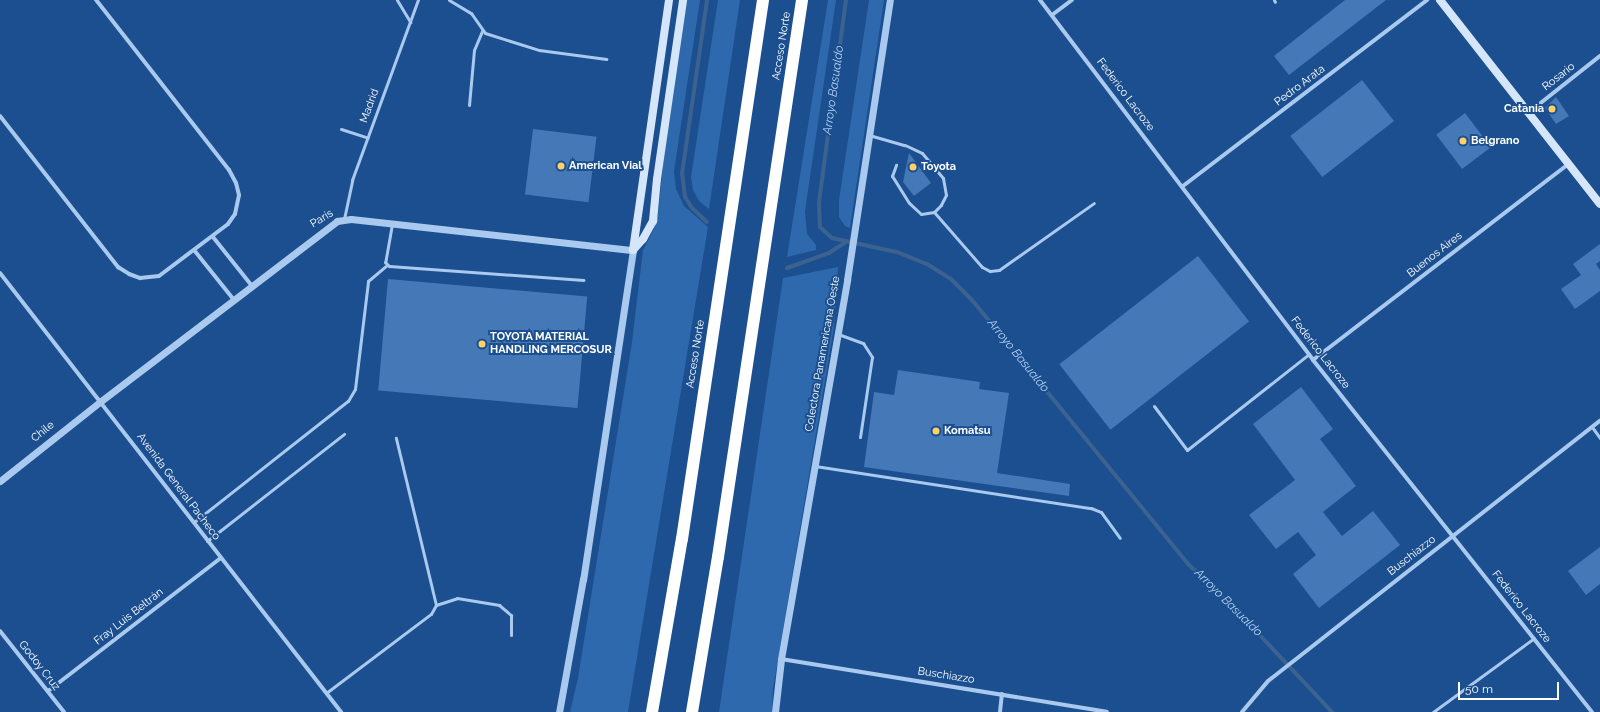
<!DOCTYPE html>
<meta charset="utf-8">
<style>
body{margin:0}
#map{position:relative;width:1600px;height:712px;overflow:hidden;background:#1b4f8f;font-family:Raleway,sans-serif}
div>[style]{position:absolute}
.green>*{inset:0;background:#2e69ad}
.stream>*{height:4px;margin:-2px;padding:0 2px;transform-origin:2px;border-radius:2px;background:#3c6290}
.building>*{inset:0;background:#4478b7;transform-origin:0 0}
.service>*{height:3px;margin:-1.5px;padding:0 1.5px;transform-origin:1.5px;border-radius:1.5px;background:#a9c9ee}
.minor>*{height:4px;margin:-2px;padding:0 2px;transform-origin:2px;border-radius:2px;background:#a9c9ee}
.tertiary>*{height:7px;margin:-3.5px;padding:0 3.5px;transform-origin:3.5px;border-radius:3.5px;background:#a9c9ee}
.secondary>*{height:8px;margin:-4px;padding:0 4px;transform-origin:4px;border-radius:4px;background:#d6e6fa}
.motorway>*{height:12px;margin:-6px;padding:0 6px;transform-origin:6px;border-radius:6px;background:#fff}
.dots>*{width:11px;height:11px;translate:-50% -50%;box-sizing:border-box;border:2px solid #1b4f8f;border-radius:50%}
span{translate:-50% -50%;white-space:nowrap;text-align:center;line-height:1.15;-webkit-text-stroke:4px #1b4f8f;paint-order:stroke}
.street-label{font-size:11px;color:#fff}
.poi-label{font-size:11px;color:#fff;font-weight:700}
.right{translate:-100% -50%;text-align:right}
.left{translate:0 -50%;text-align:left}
.water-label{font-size:12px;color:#b5d3f5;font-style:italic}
.scale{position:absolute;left:1458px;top:682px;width:101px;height:18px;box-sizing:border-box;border:2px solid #fff;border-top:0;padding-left:5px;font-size:12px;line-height:14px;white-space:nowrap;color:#fff;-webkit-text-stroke:3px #1b4f8f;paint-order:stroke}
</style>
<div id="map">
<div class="green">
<i style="clip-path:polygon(687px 0,700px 0,674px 171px,676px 189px,684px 206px,708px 227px,628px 712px,570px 712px,578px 678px,632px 342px,643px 250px,654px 229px,658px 214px,666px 137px)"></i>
<i style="clip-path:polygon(718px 0,740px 0,709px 209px,699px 201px,693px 190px,691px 177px)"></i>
<i style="clip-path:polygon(828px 0,836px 0,805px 211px,807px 234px,816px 245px,816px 250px,787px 257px)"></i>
<i style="clip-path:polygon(869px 0,884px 0,850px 228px,845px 226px,839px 217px,839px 200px)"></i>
<i style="clip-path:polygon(838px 267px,834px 327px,773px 689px,772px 712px,719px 712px,783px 278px)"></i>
</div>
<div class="stream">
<i style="left:846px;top:0;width:204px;rotate:97.6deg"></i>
<i style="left:819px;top:202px;width:25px;rotate:88deg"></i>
<i style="left:820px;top:227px;width:16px;rotate:43deg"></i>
<i style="left:832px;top:238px;width:66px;rotate:12.2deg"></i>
<i style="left:897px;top:252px;width:32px;rotate:22deg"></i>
<i style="left:927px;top:264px;width:28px;rotate:32deg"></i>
<i style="left:951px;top:279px;width:30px;rotate:45deg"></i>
<i style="left:972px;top:300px;width:340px;rotate:50.7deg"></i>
<i style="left:1187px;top:563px;width:72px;rotate:43.9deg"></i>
<i style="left:1239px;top:613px;width:136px;rotate:46.8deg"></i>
<i style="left:707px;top:222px;width:21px;rotate:-137deg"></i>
<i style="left:692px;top:208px;width:13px;rotate:-122deg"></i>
<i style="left:685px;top:197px;width:23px;rotate:-97deg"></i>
<i style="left:682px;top:174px;width:176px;rotate:-81.8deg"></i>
<i style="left:787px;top:268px;width:45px;rotate:-19.7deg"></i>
<i style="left:829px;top:253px;width:20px;rotate:-33deg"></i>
</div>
<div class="building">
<i style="clip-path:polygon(1345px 0,1386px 0,1289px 75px,1274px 56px)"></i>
<i style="left:1362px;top:80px;width:52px;height:91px;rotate:52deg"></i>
<i style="clip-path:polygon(1556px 97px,1569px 116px,1556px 124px,1545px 108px)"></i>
<i style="left:1465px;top:113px;width:43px;height:36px;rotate:53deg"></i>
<i style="left:533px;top:129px;width:64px;height:66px;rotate:7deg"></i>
<i style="clip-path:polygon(909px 153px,931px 183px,914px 196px,903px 182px)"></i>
<i style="clip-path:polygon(1600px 244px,1600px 261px,1596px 264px,1600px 270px,1600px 291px,1575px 309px,1561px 289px,1581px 275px,1573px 264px)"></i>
<i style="left:1198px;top:256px;width:83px;height:176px;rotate:52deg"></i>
<i style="left:388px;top:279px;width:200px;height:112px;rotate:5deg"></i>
<i style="clip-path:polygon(898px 370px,980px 382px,979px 389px,1009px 393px,997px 473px,1070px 484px,1069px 496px,864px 467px,874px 392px,894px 395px)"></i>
<i style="clip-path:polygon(1301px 387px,1333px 429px,1320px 439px,1356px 486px,1323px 512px,1342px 536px,1373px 511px,1400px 545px,1319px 608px,1293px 574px,1316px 555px,1298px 532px,1276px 549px,1249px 515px,1295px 480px,1253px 424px)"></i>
<i style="clip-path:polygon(1600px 547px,1600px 584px,1586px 595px,1568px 571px)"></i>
</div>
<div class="service">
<i style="left:397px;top:0;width:26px;rotate:59deg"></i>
<i style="left:449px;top:0;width:26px;rotate:31deg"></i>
<i style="left:471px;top:13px;width:24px;rotate:55deg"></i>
<i style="left:485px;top:33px;width:57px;rotate:17.5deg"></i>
<i style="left:539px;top:50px;width:68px;rotate:7.7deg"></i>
<i style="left:1274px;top:0;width:2px;rotate:63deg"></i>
<i style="left:469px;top:105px;width:55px;rotate:-84.8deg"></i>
<i style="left:474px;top:50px;width:21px;rotate:-67deg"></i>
<i style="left:341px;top:129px;width:28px;rotate:18deg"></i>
<i style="left:869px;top:135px;width:37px;rotate:16deg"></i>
<i style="left:905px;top:145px;width:19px;rotate:25deg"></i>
<i style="left:922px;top:153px;width:33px;rotate:50deg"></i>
<i style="left:943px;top:178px;width:17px;rotate:80deg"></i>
<i style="left:946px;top:195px;width:11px;rotate:117deg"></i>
<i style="left:941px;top:205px;width:10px;rotate:135deg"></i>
<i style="left:934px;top:212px;width:13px;rotate:171deg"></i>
<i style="left:921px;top:214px;width:16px;rotate:-137deg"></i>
<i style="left:909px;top:203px;width:32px;rotate:-122deg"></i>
<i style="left:892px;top:176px;width:12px;rotate:-70deg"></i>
<i style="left:934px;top:212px;width:73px;rotate:48.9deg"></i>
<i style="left:982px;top:267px;width:9px;rotate:27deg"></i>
<i style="left:990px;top:271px;width:9px;rotate:-6deg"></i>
<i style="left:999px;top:270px;width:116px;rotate:-35.2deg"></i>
<i style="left:344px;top:219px;width:40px;rotate:-78deg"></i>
<i style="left:352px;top:180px;width:192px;rotate:-69.9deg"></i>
<i style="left:392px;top:224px;width:39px;rotate:100deg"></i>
<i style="left:385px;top:262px;width:6px;rotate:45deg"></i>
<i style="left:389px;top:266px;width:195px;rotate:4.1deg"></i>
<i style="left:838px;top:334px;width:27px;rotate:20deg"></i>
<i style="left:863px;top:343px;width:17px;rotate:57deg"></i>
<i style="left:872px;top:357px;width:81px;rotate:98.5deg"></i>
<i style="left:1154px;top:406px;width:55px;rotate:53.1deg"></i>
<i style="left:1187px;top:450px;width:155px;rotate:-38.2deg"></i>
<i style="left:1592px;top:427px;width:14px;rotate:54deg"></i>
<i style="left:815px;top:466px;width:279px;rotate:8.7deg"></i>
<i style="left:1091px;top:508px;width:11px;rotate:22deg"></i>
<i style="left:1101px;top:512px;width:32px;rotate:54deg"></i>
<i style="left:194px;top:522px;width:196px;rotate:-38.2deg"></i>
<i style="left:348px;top:401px;width:14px;rotate:-60deg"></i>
<i style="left:355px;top:389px;width:109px;rotate:-83.1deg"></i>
<i style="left:368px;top:281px;width:25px;rotate:-40deg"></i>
<i style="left:207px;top:541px;width:174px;rotate:-38deg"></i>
<i style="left:436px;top:605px;width:22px;rotate:-18deg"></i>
<i style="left:457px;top:598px;width:43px;rotate:9.5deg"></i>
<i style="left:499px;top:605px;width:16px;rotate:40deg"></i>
<i style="left:511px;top:615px;width:20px;rotate:90deg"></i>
<i style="left:326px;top:693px;width:131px;rotate:-37deg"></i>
<i style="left:431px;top:614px;width:10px;rotate:-61deg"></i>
<i style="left:436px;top:605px;width:172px;rotate:-103.5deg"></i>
<i style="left:1433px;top:712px;width:125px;rotate:-36.2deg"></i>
</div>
<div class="minor">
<i style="left:1040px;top:0;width:452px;rotate:52.8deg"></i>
<i style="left:1313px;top:360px;width:449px;rotate:51.6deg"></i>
<i style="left:1052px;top:15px;width:25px;rotate:-37deg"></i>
<i style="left:1528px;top:113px;width:92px;rotate:-38.4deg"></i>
<i style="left:0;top:116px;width:192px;rotate:52deg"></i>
<i style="left:118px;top:267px;width:13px;rotate:32deg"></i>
<i style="left:129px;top:274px;width:12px;rotate:20deg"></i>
<i style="left:140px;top:278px;width:19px;rotate:-6deg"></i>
<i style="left:159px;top:276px;width:86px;rotate:-37deg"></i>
<i style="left:228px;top:224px;width:12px;rotate:-55deg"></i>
<i style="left:235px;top:214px;width:19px;rotate:-78deg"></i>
<i style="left:239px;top:195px;width:12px;rotate:-104deg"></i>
<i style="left:236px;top:183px;width:15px;rotate:-118deg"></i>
<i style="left:229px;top:170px;width:216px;rotate:-128deg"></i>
<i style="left:1183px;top:186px;width:307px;rotate:-37.3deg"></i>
<i style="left:213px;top:237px;width:63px;rotate:51.5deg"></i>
<i style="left:194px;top:250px;width:64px;rotate:51.3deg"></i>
<i style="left:0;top:273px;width:556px;rotate:52.16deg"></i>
<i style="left:1313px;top:360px;width:322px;rotate:-37.5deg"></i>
<i style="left:0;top:631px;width:103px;rotate:51.7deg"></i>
<i style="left:781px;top:659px;width:330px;rotate:9.2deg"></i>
<i style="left:48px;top:691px;width:218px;rotate:-37.6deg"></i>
<i style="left:1000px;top:712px;width:18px;rotate:-84deg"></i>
<i style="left:1242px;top:712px;width:40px;rotate:-50deg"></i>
<i style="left:1268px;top:681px;width:422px;rotate:-38.1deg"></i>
</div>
<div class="tertiary">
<i style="left:0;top:481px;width:129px;rotate:-38.4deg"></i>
<i style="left:101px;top:401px;width:297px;rotate:-37.3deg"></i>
<i style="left:337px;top:221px;width:14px;rotate:-8deg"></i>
<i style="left:351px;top:219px;width:284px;rotate:6.3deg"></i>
<i style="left:633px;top:250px;width:333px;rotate:98.6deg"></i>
<i style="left:583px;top:579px;width:135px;rotate:100.2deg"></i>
<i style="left:775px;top:712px;width:53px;rotate:-83.5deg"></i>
<i style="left:781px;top:659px;width:385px;rotate:-80.1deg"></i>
<i style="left:847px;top:280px;width:283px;rotate:-81.3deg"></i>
</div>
<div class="secondary">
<i style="left:1440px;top:0;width:259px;rotate:51.9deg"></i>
<i style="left:633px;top:250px;width:15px;rotate:-48deg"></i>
<i style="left:643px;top:239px;width:21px;rotate:-61deg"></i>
<i style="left:653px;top:221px;width:42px;rotate:-84.6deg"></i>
<i style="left:657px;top:179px;width:181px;rotate:-81.7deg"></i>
<i style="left:633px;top:250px;width:253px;rotate:-81.8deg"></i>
</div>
<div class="motorway">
<i style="left:652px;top:712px;width:176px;rotate:-80.2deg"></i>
<i style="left:682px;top:539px;width:545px;rotate:-81.45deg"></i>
<i style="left:692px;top:712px;width:157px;rotate:-80.5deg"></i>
<i style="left:718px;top:557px;width:563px;rotate:-81.42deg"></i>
</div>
<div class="dots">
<i style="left:1552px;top:109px;background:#ffd166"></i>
<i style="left:1463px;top:141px;background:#ffd166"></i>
<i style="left:561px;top:166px;background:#ffd166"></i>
<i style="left:913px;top:167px;background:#ffd166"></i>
<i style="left:482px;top:344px;background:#ffd166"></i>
<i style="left:936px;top:431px;background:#ffd166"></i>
</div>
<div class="street-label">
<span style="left:782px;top:46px;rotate:-81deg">Acceso Norte</span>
<span style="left:1559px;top:77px;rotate:-38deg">Rosario</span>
<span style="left:1300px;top:86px;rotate:-37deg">Pedro Arata</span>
<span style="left:1125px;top:95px;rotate:53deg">Federico Lacroze</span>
<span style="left:370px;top:106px;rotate:-70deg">Madrid</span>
<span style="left:322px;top:219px;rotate:-32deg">París</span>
<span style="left:1435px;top:255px;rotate:-38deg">Buenos Aires</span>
<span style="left:1320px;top:353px;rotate:52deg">Federico Lacroze</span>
<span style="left:696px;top:354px;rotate:-81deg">Acceso Norte</span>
<span style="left:823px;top:354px;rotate:-80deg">Colectora Panamericana Oeste</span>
<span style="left:43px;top:432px;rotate:-39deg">Chile</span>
<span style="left:178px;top:487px;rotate:53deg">Avenida General Pacheco</span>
<span style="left:1412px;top:556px;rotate:-38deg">Buschiazzo</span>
<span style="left:1521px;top:607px;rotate:52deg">Federico Lacroze</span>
<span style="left:129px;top:617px;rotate:-38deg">Fray Luis Beltrán</span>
<span style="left:39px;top:666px;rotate:52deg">Godoy Cruz</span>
<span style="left:946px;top:676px;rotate:9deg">Buschiazzo</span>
</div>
<div class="poi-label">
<span class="right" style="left:1544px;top:109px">Catania</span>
<span class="left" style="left:1471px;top:141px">Belgrano</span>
<span class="left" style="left:569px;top:166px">American Vial</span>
<span class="left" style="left:921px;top:167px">Toyota</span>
<span class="left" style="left:490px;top:344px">TOYOTA MATERIAL<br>HANDLING MERCOSUR</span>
<span class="left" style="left:944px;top:431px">Komatsu</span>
</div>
<div class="water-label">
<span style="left:834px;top:90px;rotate:-82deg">Arroyo Basualdo</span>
<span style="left:1018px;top:356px;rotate:51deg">Arroyo Basualdo</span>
<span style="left:1228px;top:603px;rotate:45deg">Arroyo Basualdo</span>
</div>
<div class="scale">50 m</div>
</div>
